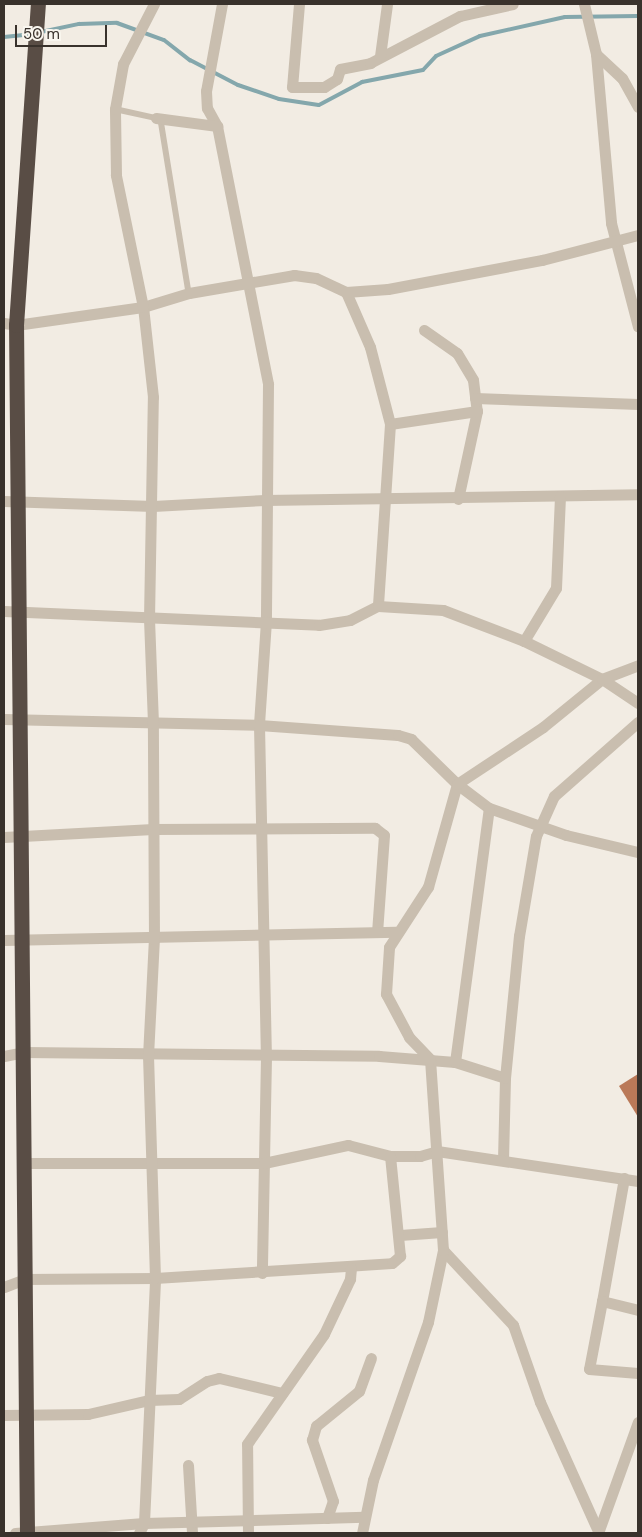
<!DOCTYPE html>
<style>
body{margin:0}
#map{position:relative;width:642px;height:1537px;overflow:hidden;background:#f2ece3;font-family:"DM Sans",sans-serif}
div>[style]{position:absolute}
.stream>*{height:4px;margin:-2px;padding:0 2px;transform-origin:2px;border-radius:2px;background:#84a7ac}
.building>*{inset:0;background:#ba7958}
.lane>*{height:5.5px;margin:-2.75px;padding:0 2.75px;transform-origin:2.75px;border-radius:2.75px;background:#c9beaf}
.street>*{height:11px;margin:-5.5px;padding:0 5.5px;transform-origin:5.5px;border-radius:5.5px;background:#c9beaf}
.highway>*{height:15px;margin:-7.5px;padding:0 7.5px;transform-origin:7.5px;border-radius:7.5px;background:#594d45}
span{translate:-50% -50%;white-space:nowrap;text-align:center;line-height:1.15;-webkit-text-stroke:4px #f9f6ef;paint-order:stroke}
.frame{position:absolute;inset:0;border:5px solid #39322c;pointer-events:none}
.scale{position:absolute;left:15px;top:25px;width:92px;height:22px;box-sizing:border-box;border:2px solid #39322c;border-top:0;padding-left:6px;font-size:15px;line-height:18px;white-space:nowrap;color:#39322c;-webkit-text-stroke:4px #f9f6ef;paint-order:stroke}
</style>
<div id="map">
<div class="stream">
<i style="left:41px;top:32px;width:39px;rotate:-12deg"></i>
<i style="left:79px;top:24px;width:38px;rotate:-2deg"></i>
<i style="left:117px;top:23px;width:50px;rotate:19.9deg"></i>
<i style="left:164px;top:40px;width:33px;rotate:38deg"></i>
<i style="left:190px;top:60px;width:54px;rotate:27.5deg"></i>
<i style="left:238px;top:85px;width:43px;rotate:18.9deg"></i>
<i style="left:279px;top:99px;width:40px;rotate:8.5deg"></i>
<i style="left:319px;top:105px;width:49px;rotate:-28.1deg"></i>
<i style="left:362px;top:82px;width:62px;rotate:-11.1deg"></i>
<i style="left:423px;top:70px;width:19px;rotate:-47deg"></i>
<i style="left:436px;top:56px;width:48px;rotate:-24.4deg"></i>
<i style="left:480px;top:36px;width:87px;rotate:-12.6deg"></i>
<i style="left:565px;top:17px;width:73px;rotate:-0.8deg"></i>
<i style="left:4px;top:37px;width:27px;rotate:-6deg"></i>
</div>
<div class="building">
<i style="clip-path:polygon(638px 1074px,638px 1117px,619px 1086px)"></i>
</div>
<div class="lane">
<i style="left:115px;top:109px;width:42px;rotate:12.4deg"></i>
<i style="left:161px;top:120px;width:175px;rotate:80.8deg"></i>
</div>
<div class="street">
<i style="left:222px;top:4px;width:88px;rotate:100.4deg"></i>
<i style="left:206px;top:91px;width:17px;rotate:87deg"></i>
<i style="left:207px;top:108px;width:21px;rotate:61deg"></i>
<i style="left:217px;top:126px;width:263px;rotate:78.8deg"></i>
<i style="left:268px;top:384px;width:237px;rotate:90.5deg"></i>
<i style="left:266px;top:621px;width:104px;rotate:93.9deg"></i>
<i style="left:259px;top:725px;width:332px;rotate:88.8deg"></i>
<i style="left:266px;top:1057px;width:216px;rotate:91.1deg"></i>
<i style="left:299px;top:4px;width:83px;rotate:94.8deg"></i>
<i style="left:292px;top:87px;width:32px"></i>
<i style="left:324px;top:87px;width:15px;rotate:-32deg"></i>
<i style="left:337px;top:79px;width:10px;rotate:-73deg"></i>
<i style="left:340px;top:69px;width:31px;rotate:-11deg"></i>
<i style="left:370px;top:63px;width:102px;rotate:-27.6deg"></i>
<i style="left:460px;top:16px;width:54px;rotate:-12.8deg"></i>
<i style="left:584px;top:4px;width:51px;rotate:76.5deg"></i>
<i style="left:596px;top:54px;width:170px;rotate:84.9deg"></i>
<i style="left:611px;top:223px;width:107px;rotate:75.4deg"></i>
<i style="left:596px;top:54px;width:35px;rotate:43deg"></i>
<i style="left:622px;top:78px;width:33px;rotate:61deg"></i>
<i style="left:380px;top:56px;width:52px;rotate:-82.3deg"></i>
<i style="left:156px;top:118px;width:62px;rotate:7.5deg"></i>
<i style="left:346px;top:292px;width:60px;rotate:66.4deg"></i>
<i style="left:370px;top:347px;width:80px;rotate:75.4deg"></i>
<i style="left:390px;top:424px;width:182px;rotate:93.8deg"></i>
<i style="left:4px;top:323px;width:12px;rotate:9deg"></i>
<i style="left:16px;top:325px;width:128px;rotate:-8.1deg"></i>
<i style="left:143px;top:307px;width:48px;rotate:-16.9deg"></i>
<i style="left:189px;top:293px;width:107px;rotate:-9.7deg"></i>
<i style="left:294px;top:275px;width:22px;rotate:8deg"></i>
<i style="left:316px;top:278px;width:33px;rotate:25deg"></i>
<i style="left:346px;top:292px;width:42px;rotate:-4.1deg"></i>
<i style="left:388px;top:289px;width:157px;rotate:-10.7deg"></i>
<i style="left:542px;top:260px;width:99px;rotate:-14.6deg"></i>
<i style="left:424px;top:330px;width:40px;rotate:34.9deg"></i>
<i style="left:457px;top:353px;width:31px;rotate:59deg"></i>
<i style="left:473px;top:380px;width:31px;rotate:83deg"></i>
<i style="left:477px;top:411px;width:90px;rotate:102.2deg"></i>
<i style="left:475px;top:398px;width:163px;rotate:2.1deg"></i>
<i style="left:390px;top:424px;width:88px;rotate:-8.5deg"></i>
<i style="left:4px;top:501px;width:149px;rotate:1.9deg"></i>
<i style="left:153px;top:506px;width:112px;rotate:-3.1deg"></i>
<i style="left:265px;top:500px;width:373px;rotate:-0.9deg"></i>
<i style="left:4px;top:611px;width:315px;rotate:2.5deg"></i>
<i style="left:319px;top:625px;width:31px;rotate:-9deg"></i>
<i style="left:350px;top:620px;width:31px;rotate:-27deg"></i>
<i style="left:378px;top:606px;width:65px;rotate:3.5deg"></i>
<i style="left:443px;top:610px;width:87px;rotate:20.9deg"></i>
<i style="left:524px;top:641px;width:87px;rotate:26deg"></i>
<i style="left:602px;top:679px;width:43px;rotate:33.7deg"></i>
<i style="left:524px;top:641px;width:62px;rotate:-58.9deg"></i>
<i style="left:556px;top:588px;width:92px;rotate:-87.5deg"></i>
<i style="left:4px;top:719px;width:255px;rotate:1.3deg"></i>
<i style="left:259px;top:725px;width:139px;rotate:4.1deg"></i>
<i style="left:398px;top:735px;width:14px;rotate:17deg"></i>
<i style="left:411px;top:739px;width:64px;rotate:44.4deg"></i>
<i style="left:457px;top:784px;width:40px;rotate:37deg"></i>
<i style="left:489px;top:808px;width:82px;rotate:19.3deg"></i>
<i style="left:566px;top:835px;width:74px;rotate:13.3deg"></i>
<i style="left:4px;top:837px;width:149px;rotate:-3.1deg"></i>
<i style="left:153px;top:829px;width:222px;rotate:-0.3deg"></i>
<i style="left:375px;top:828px;width:11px;rotate:38deg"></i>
<i style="left:384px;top:835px;width:97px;rotate:94.1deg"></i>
<i style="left:4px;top:940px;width:392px;rotate:-1.2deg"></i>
<i style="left:4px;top:1056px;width:20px;rotate:-11deg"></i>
<i style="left:24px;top:1052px;width:355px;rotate:0.6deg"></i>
<i style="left:379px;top:1056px;width:76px;rotate:4.5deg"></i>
<i style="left:455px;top:1062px;width:52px;rotate:17.7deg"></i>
<i style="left:455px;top:1062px;width:256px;rotate:-82.4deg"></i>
<i style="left:503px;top:1160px;width:82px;rotate:-88.6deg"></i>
<i style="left:505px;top:1078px;width:143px;rotate:-84.4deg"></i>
<i style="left:519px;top:936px;width:101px;rotate:-80.4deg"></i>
<i style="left:536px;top:836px;width:44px;rotate:-65.8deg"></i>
<i style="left:554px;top:796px;width:112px;rotate:-41.4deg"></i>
<i style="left:23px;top:1163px;width:241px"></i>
<i style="left:264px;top:1163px;width:86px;rotate:-12.1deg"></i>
<i style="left:348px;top:1145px;width:43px;rotate:14.7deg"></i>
<i style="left:390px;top:1156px;width:30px"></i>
<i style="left:420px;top:1156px;width:18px;rotate:-16deg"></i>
<i style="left:437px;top:1151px;width:203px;rotate:8.5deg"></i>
<i style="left:624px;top:1178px;width:125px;rotate:100.1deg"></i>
<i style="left:602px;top:1301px;width:37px;rotate:14deg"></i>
<i style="left:400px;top:1235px;width:42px;rotate:-4.1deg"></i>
<i style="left:443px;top:1250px;width:103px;rotate:47deg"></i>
<i style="left:513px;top:1325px;width:82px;rotate:70.7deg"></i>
<i style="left:540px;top:1402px;width:141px;rotate:65.8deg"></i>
<i style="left:4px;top:1287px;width:22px;rotate:-21deg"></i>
<i style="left:25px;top:1279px;width:130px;rotate:-0.4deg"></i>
<i style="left:155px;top:1278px;width:237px;rotate:-3.6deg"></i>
<i style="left:392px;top:1263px;width:11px;rotate:-41deg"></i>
<i style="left:400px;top:1256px;width:100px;rotate:-95.7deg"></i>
<i style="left:602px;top:1301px;width:69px;rotate:100.8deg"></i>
<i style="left:589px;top:1369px;width:49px;rotate:4.7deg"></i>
<i style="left:4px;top:1415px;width:84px;rotate:-0.7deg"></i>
<i style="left:88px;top:1414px;width:63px;rotate:-12.9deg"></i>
<i style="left:149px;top:1400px;width:30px;rotate:-2deg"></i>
<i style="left:179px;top:1399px;width:33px;rotate:-33deg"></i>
<i style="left:207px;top:1381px;width:12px;rotate:-14deg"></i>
<i style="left:219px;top:1378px;width:65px;rotate:13.4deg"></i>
<i style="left:188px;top:1465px;width:68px;rotate:86.6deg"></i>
<i style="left:327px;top:1518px;width:18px;rotate:-71deg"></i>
<i style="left:333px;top:1501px;width:65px;rotate:-109deg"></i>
<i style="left:312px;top:1440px;width:15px;rotate:-74deg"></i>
<i style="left:316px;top:1426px;width:55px;rotate:-39.1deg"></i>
<i style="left:359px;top:1391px;width:35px;rotate:-70deg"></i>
<i style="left:15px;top:1533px;width:129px;rotate:-4.4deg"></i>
<i style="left:144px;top:1523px;width:220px;rotate:-1.6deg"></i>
<i style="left:139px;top:1533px;width:11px;rotate:-63deg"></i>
<i style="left:144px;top:1523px;width:245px;rotate:-87.4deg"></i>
<i style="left:155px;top:1278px;width:222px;rotate:-91.8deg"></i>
<i style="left:148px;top:1056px;width:117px;rotate:-87.1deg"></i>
<i style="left:154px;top:939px;width:216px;rotate:-90.3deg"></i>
<i style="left:153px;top:723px;width:104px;rotate:-92.2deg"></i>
<i style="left:149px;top:619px;width:222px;rotate:-89deg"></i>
<i style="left:153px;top:397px;width:91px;rotate:-96.3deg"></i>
<i style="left:143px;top:307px;width:135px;rotate:-101.6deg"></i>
<i style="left:116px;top:175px;width:66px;rotate:-90.9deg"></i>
<i style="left:115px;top:109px;width:46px;rotate:-79.9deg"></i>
<i style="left:123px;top:64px;width:68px;rotate:-62.7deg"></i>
<i style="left:248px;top:1533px;width:89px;rotate:-90.6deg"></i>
<i style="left:247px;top:1444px;width:134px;rotate:-55deg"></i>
<i style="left:324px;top:1334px;width:61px;rotate:-64.7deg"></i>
<i style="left:350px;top:1279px;width:11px;rotate:-85deg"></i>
<i style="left:362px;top:1533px;width:54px;rotate:-78.3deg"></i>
<i style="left:373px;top:1480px;width:167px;rotate:-70.8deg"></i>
<i style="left:428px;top:1322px;width:74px;rotate:-78.2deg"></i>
<i style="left:443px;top:1250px;width:191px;rotate:-93.9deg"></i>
<i style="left:430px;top:1059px;width:30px;rotate:-134deg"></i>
<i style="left:409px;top:1037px;width:49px;rotate:-118.1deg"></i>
<i style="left:386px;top:994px;width:47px;rotate:-86.3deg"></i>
<i style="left:389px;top:947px;width:72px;rotate:-57deg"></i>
<i style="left:428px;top:887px;width:107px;rotate:-74.3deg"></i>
<i style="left:457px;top:784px;width:103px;rotate:-33.5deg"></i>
<i style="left:543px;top:727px;width:76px;rotate:-39.1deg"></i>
<i style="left:602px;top:679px;width:39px;rotate:-21deg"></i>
<i style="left:598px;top:1533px;width:118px;rotate:-70.2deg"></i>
</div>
<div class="highway">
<i style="left:27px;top:1533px;width:1208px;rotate:-90.52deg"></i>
<i style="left:16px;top:325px;width:322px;rotate:-86.1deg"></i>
</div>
<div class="frame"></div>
<div class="scale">50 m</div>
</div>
